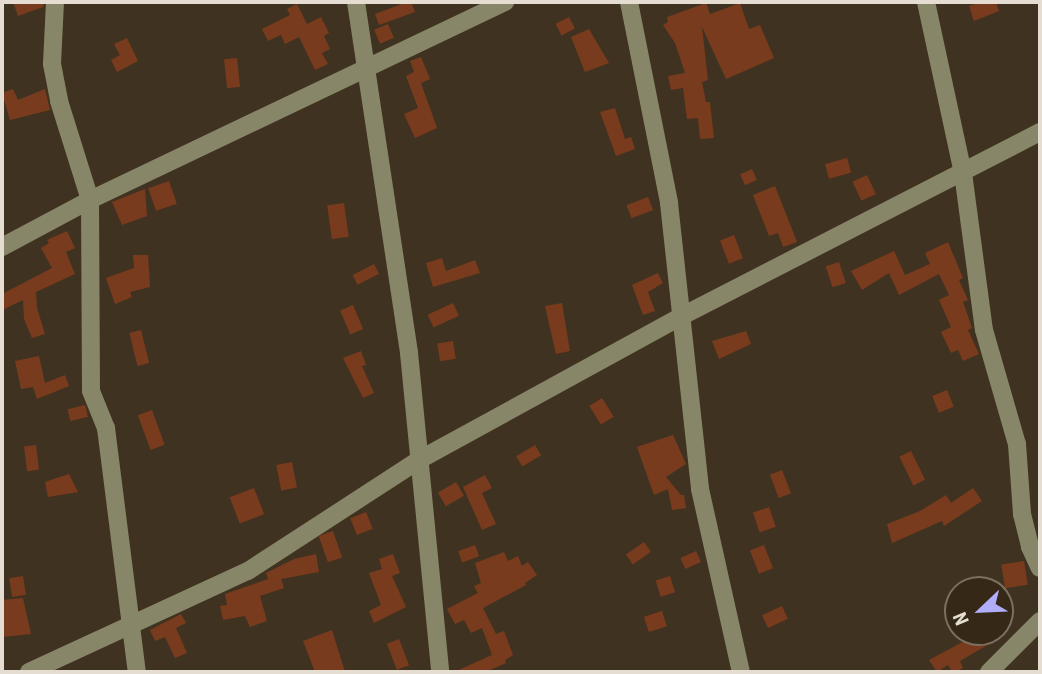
<!DOCTYPE html>
<style>
body{margin:0}
#map{position:relative;width:1042px;height:674px;overflow:hidden;background:#403220;font-family:"Roboto Condensed",sans-serif}
div>[style]{position:absolute}
.building>*{inset:0;background:#793b1d;transform-origin:0 0}
.minor>*{height:18px;margin:-9px;padding:0 9px;transform-origin:9px;border-radius:9px;background:#878668}
span{translate:-50% -50%;white-space:nowrap;text-align:center;line-height:1.15;-webkit-text-stroke:7px #352816;paint-order:stroke}
.frame{position:absolute;inset:0;border:4px solid #e6ddd2;pointer-events:none}
.north{position:absolute;left:944px;top:576px;width:70px;height:70px;box-sizing:border-box;background:#352816;border:2px solid #7c7061;border-radius:50%;rotate:247deg;font-size:19px;font-weight:700;line-height:28px;text-align:center;color:#e6ddd2}
.north::after{content:'';display:block;margin:auto;width:24px;height:32px;background:#b0aefa;clip-path:polygon(50% 0,100% 100%,50% 72%,0 100%)}
</style>
<div id="map">
<div class="building">
<i style="clip-path:polygon(13px 2px,44px 2px,43px 7px,18px 16px)"></i>
<i style="clip-path:polygon(407px 2px,411px 2px,415px 12px,379px 25px,375px 14px)"></i>
<i style="clip-path:polygon(981px 2px,996px 2px,999px 11px,974px 21px,969px 6px)"></i>
<i style="clip-path:polygon(706px 3px,710px 14px,740px 3px,749px 29px,760px 25px,774px 58px,726px 79px,702px 27px,708px 80px,702px 82px,706px 102px,710px 102px,714px 138px,700px 139px,698px 118px,687px 119px,683px 88px,671px 90px,668px 76px,685px 73px,675px 43px,663px 25px,668px 22px,667px 17px)"></i>
<i style="clip-path:polygon(297px 4px,307px 24px,321px 17px,329px 33px,324px 36px,330px 49px,322px 53px,328px 64px,315px 70px,299px 37px,285px 44px,281px 35px,268px 41px,262px 29px,290px 15px,287px 9px)"></i>
<i style="left:569px;top:17px;width:13px;height:15px;rotate:63deg"></i>
<i style="left:388px;top:24px;width:15px;height:15px;rotate:67deg"></i>
<i style="clip-path:polygon(589px 29px,609px 63px,585px 72px,571px 37px)"></i>
<i style="clip-path:polygon(127px 38px,138px 61px,117px 72px,111px 60px,120px 55px,114px 44px)"></i>
<i style="clip-path:polygon(421px 57px,430px 79px,421px 83px,437px 128px,415px 138px,404px 114px,418px 108px,406px 76px,414px 72px,410px 61px)"></i>
<i style="left:237px;top:58px;width:29px;height:13px;rotate:84deg"></i>
<i style="clip-path:polygon(13px 89px,18px 100px,45px 89px,50px 110px,10px 120px,2px 93px)"></i>
<i style="clip-path:polygon(615px 108px,625px 139px,631px 137px,635px 149px,616px 156px,600px 112px)"></i>
<i style="left:847px;top:158px;width:15px;height:23px;rotate:74deg"></i>
<i style="left:752px;top:169px;width:12px;height:13px;rotate:66deg"></i>
<i style="left:867px;top:175px;width:21px;height:16px;rotate:65deg"></i>
<i style="left:169px;top:181px;width:24px;height:22px;rotate:71deg"></i>
<i style="clip-path:polygon(775px 186px,797px 242px,783px 247px,778px 233px,769px 236px,753px 195px)"></i>
<i style="clip-path:polygon(145px 189px,147px 216px,122px 225px,112px 202px)"></i>
<i style="left:648px;top:197px;width:14px;height:23px;rotate:69deg"></i>
<i style="left:344px;top:203px;width:34px;height:17px;rotate:82deg"></i>
<i style="clip-path:polygon(67px 231px,75px 248px,66px 252px,75px 274px,36px 292px,37px 308px,45px 334px,32px 338px,24px 319px,23px 300px,2px 310px,2px 294px,52px 268px,41px 248px,49px 243px,47px 240px)"></i>
<i style="left:734px;top:235px;width:25px;height:15px;rotate:69deg"></i>
<i style="clip-path:polygon(948px 242px,963px 278px,959px 280px,968px 300px,963px 302px,972px 328px,968px 330px,979px 354px,963px 361px,958px 350px,951px 353px,941px 332px,951px 327px,939px 300px,949px 295px,939px 274px,899px 295px,889px 273px,862px 290px,851px 271px,894px 251px,905px 275px,930px 264px,925px 253px)"></i>
<i style="clip-path:polygon(133px 255px,148px 255px,150px 287px,130px 292px,132px 297px,115px 304px,106px 278px,134px 268px)"></i>
<i style="clip-path:polygon(442px 258px,446px 271px,475px 260px,480px 273px,433px 287px,426px 263px)"></i>
<i style="left:839px;top:262px;width:22px;height:14px;rotate:72deg"></i>
<i style="left:374px;top:264px;width:11px;height:24px;rotate:63deg"></i>
<i style="clip-path:polygon(658px 273px,663px 283px,648px 292px,655px 311px,643px 315px,632px 285px)"></i>
<i style="left:453px;top:303px;width:14px;height:28px;rotate:65deg"></i>
<i style="clip-path:polygon(562px 303px,570px 351px,556px 354px,545px 306px)"></i>
<i style="left:353px;top:305px;width:26px;height:14px;rotate:67deg"></i>
<i style="left:141px;top:330px;width:34px;height:12px;rotate:76deg"></i>
<i style="clip-path:polygon(746px 331px,751px 344px,719px 359px,712px 341px)"></i>
<i style="left:453px;top:341px;width:18px;height:16px;rotate:81deg"></i>
<i style="clip-path:polygon(361px 351px,366px 365px,362px 366px,374px 393px,363px 398px,343px 358px)"></i>
<i style="clip-path:polygon(39px 356px,45px 383px,65px 375px,69px 386px,37px 399px,33px 387px,21px 389px,15px 361px)"></i>
<i style="left:947px;top:390px;width:18px;height:16px;rotate:68deg"></i>
<i style="left:602px;top:398px;width:22px;height:15px;rotate:58deg"></i>
<i style="left:85px;top:405px;width:12px;height:18px;rotate:76deg"></i>
<i style="left:152px;top:410px;width:37px;height:15px;rotate:70deg"></i>
<i style="clip-path:polygon(673px 435px,686px 464px,666px 477px,681px 495px,684px 495px,686px 508px,672px 510px,668px 489px,654px 495px,637px 447px)"></i>
<i style="left:36px;top:445px;width:25px;height:12px;rotate:83deg"></i>
<i style="left:535px;top:445px;width:12px;height:22px;rotate:59deg"></i>
<i style="left:911px;top:451px;width:32px;height:13px;rotate:64deg"></i>
<i style="left:292px;top:462px;width:26px;height:16px;rotate:79deg"></i>
<i style="left:782px;top:470px;width:25px;height:13px;rotate:69deg"></i>
<i style="clip-path:polygon(69px 474px,78px 492px,48px 497px,45px 482px)"></i>
<i style="clip-path:polygon(485px 475px,492px 488px,482px 493px,496px 524px,482px 530px,463px 487px)"></i>
<i style="left:456px;top:482px;width:16px;height:21px;rotate:60deg"></i>
<i style="left:254px;top:488px;width:28px;height:26px;rotate:69deg"></i>
<i style="clip-path:polygon(973px 488px,982px 501px,944px 526px,942px 521px,892px 543px,887px 524px,920px 511px,946px 495px,951px 503px)"></i>
<i style="left:769px;top:507px;width:21px;height:17px;rotate:71deg"></i>
<i style="left:366px;top:512px;width:18px;height:17px;rotate:68deg"></i>
<i style="left:333px;top:531px;width:28px;height:15px;rotate:71deg"></i>
<i style="left:644px;top:542px;width:12px;height:22px;rotate:55deg"></i>
<i style="left:475px;top:545px;width:12px;height:18px;rotate:70deg"></i>
<i style="left:764px;top:545px;width:25px;height:15px;rotate:69deg"></i>
<i style="left:696px;top:551px;width:12px;height:17px;rotate:66deg"></i>
<i style="clip-path:polygon(504px 552px,508px 561px,518px 556px,522px 566px,528px 562px,537px 575px,525px 583px,526px 585px,483px 608px,496px 634px,504px 631px,513px 655px,505px 660px,506px 663px,485px 672px,454px 672px,492px 655px,482px 628px,471px 633px,464px 620px,455px 624px,447px 609px,478px 593px,474px 586px,481px 583px,475px 563px)"></i>
<i style="clip-path:polygon(316px 554px,319px 572px,281px 579px,284px 588px,260px 596px,267px 621px,250px 627px,245px 616px,223px 620px,220px 606px,227px 605px,225px 594px,268px 579px,266px 573px,294px 559px)"></i>
<i style="clip-path:polygon(393px 554px,400px 573px,392px 576px,406px 607px,374px 623px,369px 611px,381px 605px,369px 573px,382px 569px,379px 559px)"></i>
<i style="left:1024px;top:561px;width:24px;height:23px;rotate:81deg"></i>
<i style="left:23px;top:576px;width:19px;height:14px;rotate:81deg"></i>
<i style="left:670px;top:576px;width:17px;height:15px;rotate:73deg"></i>
<i style="clip-path:polygon(23px 598px,31px 634px,2px 637px,2px 600px)"></i>
<i style="left:782px;top:606px;width:14px;height:22px;rotate:65deg"></i>
<i style="left:662px;top:611px;width:16px;height:19px;rotate:72deg"></i>
<i style="clip-path:polygon(181px 614px,186px 623px,176px 628px,187px 653px,175px 658px,165px 637px,155px 641px,150px 630px)"></i>
<i style="clip-path:polygon(332px 630px,345px 672px,315px 672px,303px 641px)"></i>
<i style="clip-path:polygon(967px 632px,982px 632px,989px 644px,960px 661px,963px 668px,955px 672px,952px 672px,948px 665px,937px 672px,929px 660px,970px 638px)"></i>
<i style="left:399px;top:639px;width:28px;height:13px;rotate:69deg"></i>
</div>
<div class="minor">
<i style="left:55px;top:2px;width:62px;rotate:92.8deg"></i>
<i style="left:52px;top:64px;width:38px;rotate:79deg"></i>
<i style="left:59px;top:101px;width:104px;rotate:72.6deg"></i>
<i style="left:90px;top:200px;width:191px;rotate:89.7deg"></i>
<i style="left:91px;top:391px;width:40px;rotate:68deg"></i>
<i style="left:106px;top:428px;width:246px;rotate:82.8deg"></i>
<i style="left:356px;top:2px;width:355px;rotate:81.4deg"></i>
<i style="left:409px;top:353px;width:321px;rotate:84.4deg"></i>
<i style="left:629px;top:2px;width:205px;rotate:78.7deg"></i>
<i style="left:669px;top:203px;width:288px;rotate:83.8deg"></i>
<i style="left:700px;top:489px;width:188px;rotate:77.4deg"></i>
<i style="left:926px;top:2px;width:175px;rotate:77.8deg"></i>
<i style="left:963px;top:173px;width:158px;rotate:82.4deg"></i>
<i style="left:984px;top:330px;width:119px;rotate:73.9deg"></i>
<i style="left:1017px;top:444px;width:70px;rotate:85.9deg"></i>
<i style="left:1022px;top:514px;width:34px;rotate:76deg"></i>
<i style="left:1030px;top:547px;width:23px;rotate:65deg"></i>
<i style="left:2px;top:247px;width:100px;rotate:-28.1deg"></i>
<i style="left:90px;top:200px;width:460px;rotate:-25.5deg"></i>
<i style="left:29px;top:672px;width:241px;rotate:-24.8deg"></i>
<i style="left:248px;top:571px;width:204px;rotate:-33deg"></i>
<i style="left:419px;top:460px;width:300px;rotate:-28.7deg"></i>
<i style="left:682px;top:316px;width:403px;rotate:-27.2deg"></i>
<i style="left:989px;top:672px;width:72px;rotate:-45deg"></i>
</div>
<div class="frame"></div>
<div class="north">N</div>
</div>
